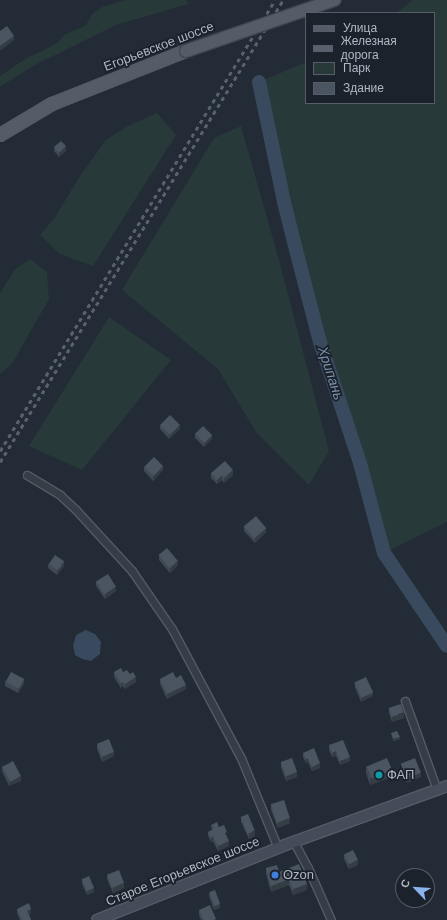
<!DOCTYPE html>
<meta charset="utf-8">
<style>
body{margin:0}
#map{position:relative;width:447px;height:920px;overflow:hidden;background:#222b36;font-family:Arial,sans-serif}
div>[style]{position:absolute}
.green>*{inset:0;background:#273939}
.water>*{inset:0;background:#39495e}
.river>*{height:14px;margin:-7px;padding:0 7px;transform-origin:7px;border-radius:7px;background:#39495e}
.roads{filter:drop-shadow(1px 0 #535b64) drop-shadow(-1px 0 #535b64) drop-shadow(0 1px #535b64) drop-shadow(0 -1px #535b64)}
.street>*{height:7px;margin:-3.5px;padding:0 3.5px;transform-origin:3.5px;border-radius:3.5px;background:#363d47}
.secondary>*{height:10px;margin:-5px;padding:0 5px;transform-origin:5px;border-radius:5px;background:#444c59}
.primary>*{height:12px;margin:-6px;padding:0 6px;transform-origin:6px;border-radius:6px;background:#545c67}
.rail>*{height:2.5px;margin-top:-1.25px;transform-origin:0;background:repeating-linear-gradient(90deg,#58616d 0 4px,transparent 0 8px)}
.bridges{filter:drop-shadow(1px 0 #3f4650) drop-shadow(-1px 0 #3f4650) drop-shadow(0 1px #3f4650) drop-shadow(0 -1px #3f4650)}
.primary-bridge>*{height:12px;margin:-6px;padding:0 6px;transform-origin:6px;border-radius:6px;background:#545c67}
.wall>*{inset:0;background:#404953}
.shaded-wall>*{inset:0;background:#343c44}
.building>*{inset:0;background:#4b5561;transform-origin:0 0}
.dots>*{width:11px;height:11px;translate:-50% -50%;box-sizing:border-box;border:2px solid #1b222b;border-radius:50%}
span{translate:-50% -50%;white-space:nowrap;text-align:center;line-height:1.15;-webkit-text-stroke:3.5px #1b222b;paint-order:stroke}
.street-label{font-size:13px;color:#b0b8c3}
.poi-label{font-size:13px;color:#b0b8c3}
.left{translate:0 -50%;text-align:left}
.water-label{font-size:14px;color:#7b8fa9;font-style:italic}
.legend{position:absolute;left:305px;top:12px;width:130px;height:92px;box-sizing:border-box;background:#1b222b;border:1px solid #575e68;margin:0;padding:5px 7px;list-style:none;font-size:12px;color:#b0b8c3}
.legend li{display:flex;align-items:center;gap:8px;height:20px}
.legend b{width:20px;border:1px solid #575e68}
.north{position:absolute;left:395px;top:868px;width:40px;height:40px;box-sizing:border-box;background:#1b222b;border:1px solid #575e68;border-radius:50%;rotate:295deg;font-size:11px;font-weight:700;line-height:16px;text-align:center;color:#b0b8c3}
.north::after{content:'';display:block;margin:auto;width:14px;height:18px;background:#8bb3ed;clip-path:polygon(50% 0,100% 100%,50% 72%,0 100%)}
</style>
<div id="map">
<div class="green">
<i style="clip-path:polygon(126px 0,187px 0,188px 4px,116px 25px,35px 65px,0 87px,0 76px,25px 59px,56px 44px,64px 35px,86px 25px,92px 14px,102px 7px)"></i>
<i style="clip-path:polygon(413px 0,447px 0,447px 522px,384px 553px,360px 463px,320px 342px,296px 250px,284px 202px,259px 82px,306px 62px,306px 103px,434px 103px,434px 13px,396px 13px)"></i>
<i style="clip-path:polygon(157px 113px,176px 135px,93px 266px,60px 254px,40px 235px,55px 217px,80px 176px,106px 140px,126px 127px)"></i>
<i style="clip-path:polygon(241px 126px,279px 260px,329px 451px,309px 485px,256px 432px,218px 369px,122px 290px,214px 138px)"></i>
<i style="clip-path:polygon(30px 259px,47px 272px,49px 299px,12px 364px,0 374px,0 293px,15px 269px)"></i>
<i style="clip-path:polygon(109px 317px,171px 360px,82px 470px,29px 446px)"></i>
</div>
<div class="water">
<i style="clip-path:polygon(86px 630px,95px 634px,101px 642px,100px 654px,91px 661px,82px 659px,75px 655px,73px 646px,76px 635px)"></i>
</div>
<div class="river">
<i style="left:259px;top:82px;width:123px;rotate:78.2deg"></i>
<i style="left:284px;top:202px;width:49px;rotate:76deg"></i>
<i style="left:296px;top:250px;width:95px;rotate:75.4deg"></i>
<i style="left:320px;top:342px;width:127px;rotate:71.7deg"></i>
<i style="left:360px;top:463px;width:93px;rotate:75.1deg"></i>
<i style="left:384px;top:553px;width:112px;rotate:55.9deg"></i>
</div>
<div class="roads">
<div class="street">
<i style="left:27px;top:475px;width:39px;rotate:31deg"></i>
<i style="left:60px;top:495px;width:22px;rotate:43deg"></i>
<i style="left:76px;top:510px;width:83px;rotate:47.4deg"></i>
<i style="left:132px;top:571px;width:70px;rotate:55.4deg"></i>
<i style="left:172px;top:629px;width:146px;rotate:61.9deg"></i>
<i style="left:241px;top:758px;width:97px;rotate:67.7deg"></i>
<i style="left:405px;top:701px;width:95px;rotate:70.2deg"></i>
<i style="left:294px;top:842px;width:30px;rotate:62deg"></i>
<i style="left:308px;top:868px;width:57px;rotate:66.1deg"></i>
</div>
<div class="secondary">
<i style="left:97px;top:920px;width:202px;rotate:-21.7deg"></i>
<i style="left:285px;top:845px;width:172px;rotate:-20deg"></i>
</div>
<div class="primary">
<i style="left:0;top:135px;width:61px;rotate:-30.8deg"></i>
<i style="left:52px;top:104px;width:144px;rotate:-21.6deg"></i>
</div>
</div>
<div class="rail">
<i style="left:0;top:451px;width:528px;rotate:-58.63deg"></i>
<i style="left:0;top:462px;width:542px;rotate:-58.51deg"></i>
</div>
<div class="bridges">
<div class="primary-bridge">
<i style="left:186px;top:51px;width:157px;rotate:-19deg"></i>
</div>
</div>
<div class="wall">
<i style="clip-path:polygon(54px 147px,66px 151px,59px 157px,54px 151px)"></i>
<i style="clip-path:polygon(160px 425px,180px 429px,169px 439px,160px 429px)"></i>
<i style="clip-path:polygon(195px 433px,212px 439px,204px 447px,195px 438px)"></i>
<i style="clip-path:polygon(144px 467px,163px 470px,153px 481px,144px 471px)"></i>
<i style="clip-path:polygon(211px 473px,233px 475px,224px 483px,222px 480px,217px 484px,211px 478px)"></i>
<i style="clip-path:polygon(244px 526px,266px 532px,255px 543px,244px 531px)"></i>
<i style="clip-path:polygon(159px 555px,178px 565px,170px 573px,159px 560px)"></i>
<i style="clip-path:polygon(48px 564px,64px 566px,57px 575px,48px 568px)"></i>
<i style="clip-path:polygon(96px 581px,116px 591px,105px 599px,96px 586px)"></i>
<i style="clip-path:polygon(114px 672px,123px 672px,136px 682px,125px 689px,123px 686px,121px 688px,114px 677px)"></i>
<i style="clip-path:polygon(176px 678px,186px 689px,167px 699px,160px 684px,160px 679px)"></i>
<i style="clip-path:polygon(5px 681px,24px 684px,18px 693px,5px 686px)"></i>
<i style="clip-path:polygon(355px 683px,373px 696px,361px 702px,355px 687px)"></i>
<i style="clip-path:polygon(389px 708px,404px 718px,392px 722px,389px 713px)"></i>
<i style="clip-path:polygon(97px 745px,114px 756px,102px 762px,97px 749px)"></i>
<i style="clip-path:polygon(329px 745px,350px 761px,340px 765px,336px 756px,332px 757px,329px 750px)"></i>
<i style="clip-path:polygon(303px 753px,320px 768px,312px 771px,308px 762px,306px 763px,303px 757px)"></i>
<i style="clip-path:polygon(281px 762px,297px 777px,286px 781px,281px 767px)"></i>
<i style="clip-path:polygon(401px 763px,421px 777px,407px 783px,401px 768px)"></i>
<i style="clip-path:polygon(2px 766px,21px 781px,9px 786px,2px 771px)"></i>
<i style="clip-path:polygon(366px 766px,392px 777px,370px 785px,366px 773px)"></i>
<i style="clip-path:polygon(271px 805px,290px 823px,278px 828px,271px 810px)"></i>
<i style="clip-path:polygon(241px 817px,255px 836px,249px 839px,241px 822px)"></i>
<i style="clip-path:polygon(211px 825px,219px 827px,227px 836px,227px 837px,229px 846px,218px 851px,213px 841px,211px 842px,208px 836px,208px 832px,212px 830px)"></i>
<i style="clip-path:polygon(344px 854px,358px 865px,349px 869px,344px 859px)"></i>
<i style="clip-path:polygon(266px 868px,279px 872px,307px 890px,293px 895px,289px 885px,271px 892px,266px 874px)"></i>
<i style="clip-path:polygon(107px 875px,124px 888px,113px 893px,107px 879px)"></i>
<i style="clip-path:polygon(82px 879px,94px 892px,87px 895px,82px 884px)"></i>
<i style="clip-path:polygon(209px 892px,220px 908px,214px 910px,209px 896px)"></i>
<i style="clip-path:polygon(17px 909px,31px 913px,29px 914px,31px 920px,20px 920px,17px 913px)"></i>
<i style="clip-path:polygon(199px 910px,216px 920px,201px 920px,199px 915px)"></i>
</div>
<div class="shaded-wall">
<i style="clip-path:polygon(14px 36px,14px 40px,0 51px,0 46px)"></i>
<i style="clip-path:polygon(66px 146px,66px 151px,59px 157px,59px 153px)"></i>
<i style="clip-path:polygon(180px 425px,180px 429px,169px 439px,169px 435px)"></i>
<i style="clip-path:polygon(212px 435px,212px 439px,204px 447px,204px 442px)"></i>
<i style="clip-path:polygon(163px 466px,163px 470px,153px 481px,153px 476px)"></i>
<i style="clip-path:polygon(233px 470px,233px 475px,224px 483px,224px 478px)"></i>
<i style="clip-path:polygon(222px 475px,222px 480px,217px 484px,217px 480px)"></i>
<i style="clip-path:polygon(266px 528px,266px 532px,255px 543px,255px 538px)"></i>
<i style="clip-path:polygon(64px 561px,64px 566px,57px 575px,57px 571px)"></i>
<i style="clip-path:polygon(178px 561px,178px 565px,170px 573px,170px 568px)"></i>
<i style="clip-path:polygon(116px 587px,116px 591px,105px 599px,105px 594px)"></i>
<i style="clip-path:polygon(136px 677px,136px 682px,125px 689px,125px 684px)"></i>
<i style="clip-path:polygon(24px 679px,24px 684px,18px 693px,18px 689px)"></i>
<i style="clip-path:polygon(123px 682px,123px 686px,121px 688px,121px 683px)"></i>
<i style="clip-path:polygon(186px 685px,186px 689px,167px 699px,167px 694px)"></i>
<i style="clip-path:polygon(373px 692px,373px 696px,361px 702px,361px 697px)"></i>
<i style="clip-path:polygon(404px 713px,404px 718px,392px 722px,392px 717px)"></i>
<i style="clip-path:polygon(400px 737px,400px 739px,393px 742px,393px 739px)"></i>
<i style="clip-path:polygon(336px 751px,336px 756px,332px 757px,332px 753px)"></i>
<i style="clip-path:polygon(114px 752px,114px 756px,102px 762px,102px 757px)"></i>
<i style="clip-path:polygon(350px 757px,350px 761px,340px 765px,340px 761px)"></i>
<i style="clip-path:polygon(308px 758px,308px 762px,306px 763px,306px 759px)"></i>
<i style="clip-path:polygon(320px 763px,320px 768px,312px 771px,312px 767px)"></i>
<i style="clip-path:polygon(392px 770px,392px 777px,370px 785px,370px 778px)"></i>
<i style="clip-path:polygon(297px 772px,297px 777px,286px 781px,286px 776px)"></i>
<i style="clip-path:polygon(421px 773px,421px 777px,407px 783px,407px 778px)"></i>
<i style="clip-path:polygon(21px 776px,21px 781px,9px 786px,9px 782px)"></i>
<i style="clip-path:polygon(290px 818px,290px 823px,278px 828px,278px 823px)"></i>
<i style="clip-path:polygon(255px 831px,255px 836px,249px 839px,249px 834px)"></i>
<i style="clip-path:polygon(213px 836px,213px 841px,211px 842px,211px 838px)"></i>
<i style="clip-path:polygon(229px 841px,229px 846px,218px 851px,218px 846px)"></i>
<i style="clip-path:polygon(358px 860px,358px 865px,349px 869px,349px 864px)"></i>
<i style="clip-path:polygon(289px 879px,289px 885px,271px 892px,271px 886px)"></i>
<i style="clip-path:polygon(124px 883px,124px 888px,113px 893px,113px 888px)"></i>
<i style="clip-path:polygon(307px 884px,307px 890px,293px 895px,293px 889px)"></i>
<i style="clip-path:polygon(94px 888px,94px 892px,87px 895px,87px 891px)"></i>
<i style="clip-path:polygon(220px 904px,220px 908px,214px 910px,214px 906px)"></i>
<i style="clip-path:polygon(31px 909px,31px 913px,27px 915px,27px 911px)"></i>
</div>
<div class="building">
<i style="clip-path:polygon(7px 26px,14px 36px,0 46px,0 31px)"></i>
<i style="clip-path:polygon(61px 141px,66px 146px,59px 153px,54px 147px)"></i>
<i style="left:170px;top:415px;width:14px;height:14px;rotate:45deg"></i>
<i style="left:203px;top:426px;width:13px;height:11px;rotate:45deg"></i>
<i style="left:154px;top:457px;width:13px;height:14px;rotate:45deg"></i>
<i style="clip-path:polygon(225px 461px,233px 470px,224px 478px,222px 475px,217px 480px,211px 473px)"></i>
<i style="left:256px;top:516px;width:16px;height:16px;rotate:50deg"></i>
<i style="left:167px;top:548px;width:17px;height:11px;rotate:50deg"></i>
<i style="left:55px;top:555px;width:11px;height:11px;rotate:34deg"></i>
<i style="left:108px;top:574px;width:15px;height:14px;rotate:58deg"></i>
<i style="clip-path:polygon(121px 668px,123px 672px,127px 670px,130px 674px,133px 672px,136px 677px,125px 684px,123px 682px,121px 683px,114px 672px)"></i>
<i style="left:11px;top:672px;width:15px;height:11px;rotate:28deg"></i>
<i style="clip-path:polygon(173px 672px,176px 678px,181px 675px,186px 685px,167px 694px,160px 679px)"></i>
<i style="left:366px;top:677px;width:17px;height:13px;rotate:65deg"></i>
<i style="left:401px;top:704px;width:9px;height:13px;rotate:72deg"></i>
<i style="clip-path:polygon(397px 731px,400px 737px,393px 739px,391px 733px)"></i>
<i style="left:109px;top:739px;width:14px;height:13px;rotate:69deg"></i>
<i style="clip-path:polygon(343px 740px,350px 757px,340px 761px,336px 751px,332px 753px,329px 745px)"></i>
<i style="clip-path:polygon(314px 748px,320px 763px,312px 767px,308px 758px,306px 759px,303px 753px)"></i>
<i style="left:292px;top:758px;width:15px;height:12px;rotate:70deg"></i>
<i style="left:387px;top:758px;width:13px;height:22px;rotate:67deg"></i>
<i style="left:415px;top:758px;width:16px;height:15px;rotate:68deg"></i>
<i style="left:13px;top:761px;width:17px;height:12px;rotate:62deg"></i>
<i style="left:284px;top:800px;width:19px;height:14px;rotate:72deg"></i>
<i style="left:248px;top:814px;width:18px;height:8px;rotate:68deg"></i>
<i style="clip-path:polygon(217px 822px,219px 827px,224px 825px,227px 832px,225px 833px,229px 841px,218px 846px,213px 836px,211px 838px,208px 832px,214px 829px,211px 825px)"></i>
<i style="left:353px;top:850px;width:11px;height:10px;rotate:63deg"></i>
<i style="clip-path:polygon(299px 864px,307px 884px,293px 889px,289px 879px,271px 886px,266px 868px,277px 865px,279px 872px)"></i>
<i style="left:119px;top:870px;width:14px;height:13px;rotate:69deg"></i>
<i style="left:89px;top:876px;width:13px;height:8px;rotate:67deg"></i>
<i style="left:215px;top:890px;width:15px;height:6px;rotate:70deg"></i>
<i style="clip-path:polygon(29px 903px,31px 909px,27px 911px,31px 920px,22px 920px,17px 909px)"></i>
<i style="clip-path:polygon(210px 905px,216px 919px,213px 920px,204px 920px,199px 910px)"></i>
</div>
<div class="dots">
<i style="left:379px;top:775px;background:#0f9aa8"></i>
<i style="left:275px;top:875px;background:#3f7fe0"></i>
</div>
<div class="street-label">
<span style="left:159px;top:47px;rotate:-21deg">Егорьевское шоссе</span>
<span style="left:183px;top:872px;rotate:-22deg">Старое Егорьевское шоссе</span>
</div>
<div class="poi-label">
<span class="left" style="left:387px;top:775px">ФАП</span>
<span class="left" style="left:283px;top:875px">Ozon</span>
</div>
<div class="water-label">
<span style="left:331px;top:373px;rotate:72deg">Хрипань</span>
</div>
<ul class="legend">
<li><b style="height:5px;background:#545c67"></b>Улица</li>
<li><b style="height:5px;background:#58616d"></b>Железная дорога</li>
<li><b style="height:11px;background:#273939"></b>Парк</li>
<li><b style="height:11px;background:#4b5561"></b>Здание</li>
</ul>
<div class="north">С</div>
</div>
